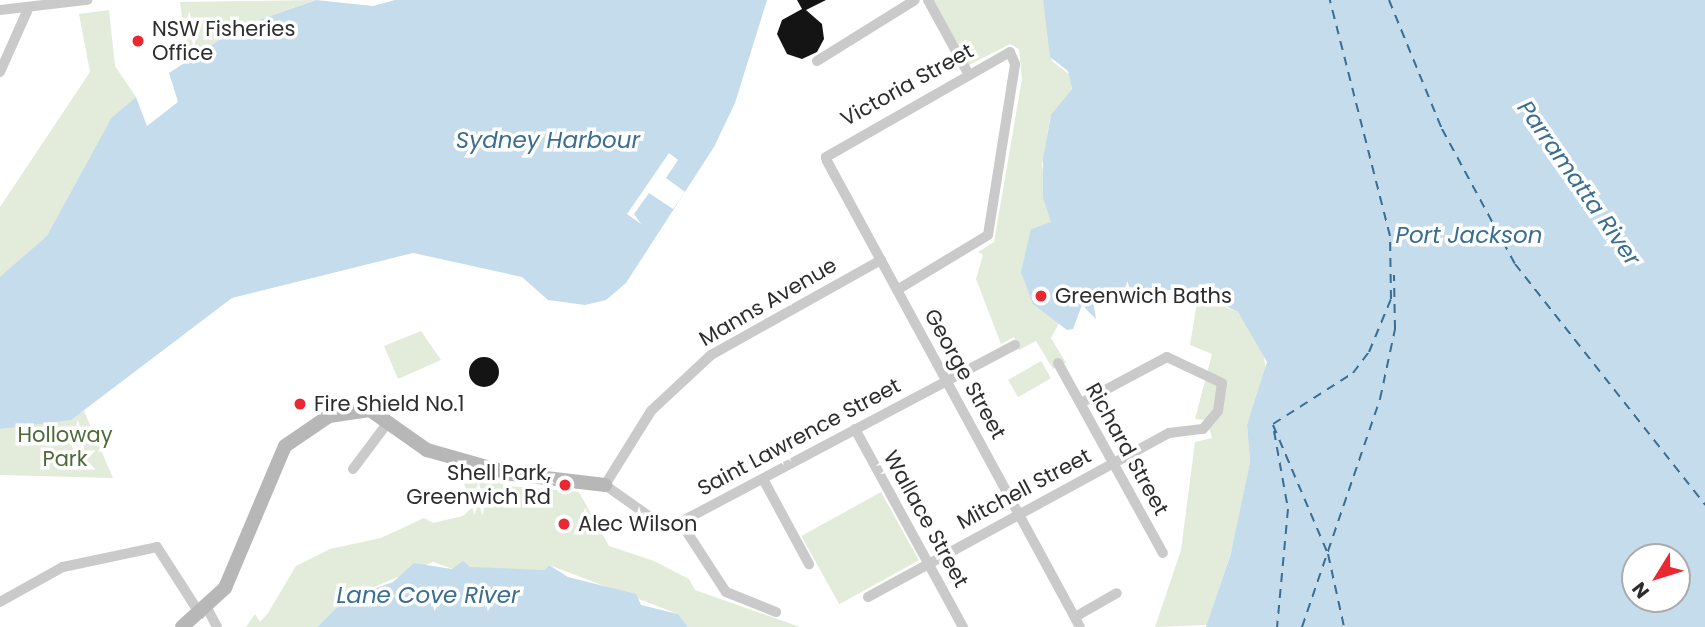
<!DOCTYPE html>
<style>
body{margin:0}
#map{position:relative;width:1705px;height:627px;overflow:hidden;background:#fff;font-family:Poppins,sans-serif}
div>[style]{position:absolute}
.green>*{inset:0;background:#e3ebda;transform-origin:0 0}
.water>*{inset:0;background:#c5dcec}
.pier>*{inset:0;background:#fff}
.ferry>*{height:2px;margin-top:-1px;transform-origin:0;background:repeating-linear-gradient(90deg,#396d91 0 9px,transparent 0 16px)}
.building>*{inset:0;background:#141414}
.round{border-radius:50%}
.street>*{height:10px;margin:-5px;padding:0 5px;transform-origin:5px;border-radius:5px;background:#cacaca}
.secondary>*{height:14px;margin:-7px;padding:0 7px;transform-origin:7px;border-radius:7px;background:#b7b7b7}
.dots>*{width:19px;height:19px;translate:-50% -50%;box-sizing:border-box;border:4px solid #fff;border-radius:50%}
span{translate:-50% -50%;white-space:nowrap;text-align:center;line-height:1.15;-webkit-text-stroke:7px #fff;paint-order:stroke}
.poi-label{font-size:21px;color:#2d2d2d}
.left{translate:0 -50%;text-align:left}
.right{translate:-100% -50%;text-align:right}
.street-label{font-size:21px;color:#2d2d2d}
.park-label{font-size:21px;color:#4f6a39}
.water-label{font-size:23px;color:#396d91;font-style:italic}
.north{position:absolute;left:1621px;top:543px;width:70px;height:70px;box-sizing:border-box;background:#fff;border:2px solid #ababab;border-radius:50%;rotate:232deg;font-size:19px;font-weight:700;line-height:28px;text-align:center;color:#2d2d2d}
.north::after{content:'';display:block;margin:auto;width:24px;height:32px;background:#eb2832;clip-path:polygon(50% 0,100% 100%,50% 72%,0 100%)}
</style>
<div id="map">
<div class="green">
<i style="clip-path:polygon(315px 0,241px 26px,188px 62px,180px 2px)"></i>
<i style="clip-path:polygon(932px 0,1043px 0,1052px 61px,1070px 75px,1072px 93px,1050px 119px,1042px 165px,1052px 222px,1031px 229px,1033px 304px,1059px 323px,1051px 338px,1066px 363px,1053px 369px,1036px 341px,1019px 350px,1014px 337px,1001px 344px,976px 279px,983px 255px,978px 252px,994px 242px,1022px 79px,1019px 49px,1010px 44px,969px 65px)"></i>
<i style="clip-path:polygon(109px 10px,115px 66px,136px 97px,113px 116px,55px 237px,0 280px,0 207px,90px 72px,79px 14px)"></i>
<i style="clip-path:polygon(1198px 296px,1238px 312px,1263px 351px,1266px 370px,1247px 425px,1250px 462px,1233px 546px,1207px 625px,1155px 627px,1181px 550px,1195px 442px,1212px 438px,1207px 420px,1195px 419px,1212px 354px,1190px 345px)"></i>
<i style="clip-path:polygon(421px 331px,441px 360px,398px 379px,384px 346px)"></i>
<i style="left:1041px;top:361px;width:20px;height:38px;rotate:60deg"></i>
<i style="clip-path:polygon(84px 411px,113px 478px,0 475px,0 429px)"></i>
<i style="clip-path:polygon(457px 471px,509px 486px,579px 492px,609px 546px,654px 561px,689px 579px,695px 590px,800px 627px,688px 627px,678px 614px,549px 565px,545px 570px,453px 569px,433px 562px,346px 599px,317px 627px,246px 627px,255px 614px,260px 622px,268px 613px,296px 566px,330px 549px,381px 538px,424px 518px,433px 523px,463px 516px,475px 505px)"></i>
<i style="left:881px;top:492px;width:78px;height:91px;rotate:61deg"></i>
</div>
<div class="water">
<i style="clip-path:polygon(316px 0,373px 6px,395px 0,767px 0,735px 103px,714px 147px,626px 283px,606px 300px,585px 305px,548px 300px,522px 277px,413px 253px,232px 298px,71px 420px,0 429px,0 277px,47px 236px,112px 117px,136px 97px,147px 126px,178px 102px,169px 73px,241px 26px)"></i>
<i style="clip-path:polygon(evenodd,1043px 0,1705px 0,1705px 627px,1206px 627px,1231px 553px,1250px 462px,1247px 425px,1267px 362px,1238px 312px,1193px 290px,1139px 290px,1093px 300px,1096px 319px,1082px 305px,1073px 329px,1067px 330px,1033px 304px,1021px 272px,1031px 229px,1051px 222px,1043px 198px,1043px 158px,1051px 115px,1072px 89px,1068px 71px,1050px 57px,1043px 0,1635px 557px,1677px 557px,1677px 599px,1635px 599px,1635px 557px)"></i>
<i style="clip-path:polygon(463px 561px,470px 567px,545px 570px,549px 565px,568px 577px,636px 594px,641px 605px,678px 614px,688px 627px,317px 627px,346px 599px,393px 582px,414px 563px,452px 569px)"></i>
</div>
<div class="pier">
<i style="clip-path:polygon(669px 153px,678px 160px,666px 178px,685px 192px,673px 209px,649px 193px,634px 214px,641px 224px,627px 214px)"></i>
</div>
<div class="ferry">
<i style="left:1389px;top:0;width:139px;rotate:67.7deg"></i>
<i style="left:1442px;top:129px;width:153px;rotate:61.6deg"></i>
<i style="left:1515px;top:264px;width:307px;rotate:51.7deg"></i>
<i style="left:1273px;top:424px;width:95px;rotate:-32.5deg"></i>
<i style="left:1353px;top:373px;width:26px;rotate:-53deg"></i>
<i style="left:1369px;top:352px;width:57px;rotate:-67.5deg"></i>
<i style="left:1391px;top:299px;width:63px;rotate:-90.9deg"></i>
<i style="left:1390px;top:236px;width:244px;rotate:-104.3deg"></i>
<i style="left:1273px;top:425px;width:140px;rotate:66.9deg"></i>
<i style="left:1328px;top:554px;width:75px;rotate:77.6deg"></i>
<i style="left:1274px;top:431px;width:79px;rotate:79.8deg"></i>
<i style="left:1288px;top:509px;width:119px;rotate:95.3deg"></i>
<i style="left:1302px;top:627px;width:241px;rotate:-71.1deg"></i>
<i style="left:1380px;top:399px;width:72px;rotate:-77.9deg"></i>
<i style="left:1395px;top:329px;width:54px;rotate:-91.1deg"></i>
</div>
<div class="building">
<i style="clip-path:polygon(797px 0,826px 0,806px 10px,822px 24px,824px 39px,817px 52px,802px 59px,787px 54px,777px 34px,782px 20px,802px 9px)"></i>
<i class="round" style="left:469px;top:357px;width:30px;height:30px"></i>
</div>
<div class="street">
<i style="left:928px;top:0;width:83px;rotate:61.3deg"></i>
<i style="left:0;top:10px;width:88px;rotate:-6.6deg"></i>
<i style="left:817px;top:61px;width:115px;rotate:-31.9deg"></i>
<i style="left:0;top:72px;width:71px;rotate:-66deg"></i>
<i style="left:881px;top:260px;width:195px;rotate:150.8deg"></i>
<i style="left:711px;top:355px;width:82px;rotate:137deg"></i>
<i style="left:651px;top:411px;width:87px;rotate:121.9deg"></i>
<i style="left:605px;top:485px;width:67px;rotate:35.3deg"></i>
<i style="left:660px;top:524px;width:13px;rotate:9deg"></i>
<i style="left:673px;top:526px;width:387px;rotate:-27.9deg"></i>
<i style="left:897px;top:290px;width:106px;rotate:-31.1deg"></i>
<i style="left:988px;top:235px;width:173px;rotate:-81deg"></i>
<i style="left:1015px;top:64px;width:13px;rotate:-113deg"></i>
<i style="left:1010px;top:52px;width:212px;rotate:150.3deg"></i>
<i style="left:826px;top:157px;width:4px;rotate:76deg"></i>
<i style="left:827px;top:161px;width:530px;rotate:61.5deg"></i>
<i style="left:1058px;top:363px;width:217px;rotate:61.1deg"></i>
<i style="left:855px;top:429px;width:226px;rotate:61.4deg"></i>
<i style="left:353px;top:469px;width:60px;rotate:-53.1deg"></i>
<i style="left:763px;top:479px;width:97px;rotate:61.6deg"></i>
<i style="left:681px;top:523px;width:82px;rotate:56.9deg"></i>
<i style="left:726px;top:592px;width:54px;rotate:21.8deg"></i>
<i style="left:868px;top:597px;width:343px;rotate:-28.6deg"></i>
<i style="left:1169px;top:433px;width:34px;rotate:-7deg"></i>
<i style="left:1203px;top:429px;width:23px;rotate:-50deg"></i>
<i style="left:1218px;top:411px;width:28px;rotate:-82deg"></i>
<i style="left:1222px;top:383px;width:61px;rotate:-154.7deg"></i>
<i style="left:1167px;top:357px;width:98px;rotate:151.9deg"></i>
<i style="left:0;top:602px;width:72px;rotate:-29.1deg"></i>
<i style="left:63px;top:567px;width:96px;rotate:-12deg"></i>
<i style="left:157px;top:547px;width:80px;rotate:57.3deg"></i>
<i style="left:207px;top:608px;width:21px;rotate:62deg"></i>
<i style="left:1075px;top:617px;width:48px;rotate:-29.7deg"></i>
</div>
<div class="secondary">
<i style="left:182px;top:627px;width:58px;rotate:-42.2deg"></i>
<i style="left:225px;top:588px;width:154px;rotate:-67.1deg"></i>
<i style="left:285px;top:446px;width:53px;rotate:-34.3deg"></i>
<i style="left:329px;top:416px;width:41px;rotate:-8.3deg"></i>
<i style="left:370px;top:410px;width:70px;rotate:35.1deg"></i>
<i style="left:427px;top:450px;width:88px;rotate:15.8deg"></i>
<i style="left:512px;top:474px;width:94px;rotate:6.7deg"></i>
</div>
<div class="dots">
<i style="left:138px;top:41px;background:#eb2832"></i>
<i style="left:1041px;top:296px;background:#eb2832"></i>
<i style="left:300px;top:404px;background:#eb2832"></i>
<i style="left:565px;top:485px;background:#eb2832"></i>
<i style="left:564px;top:524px;background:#eb2832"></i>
</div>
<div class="poi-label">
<span class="left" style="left:152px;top:41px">NSW Fisheries<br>Office</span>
<span class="left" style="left:1055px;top:296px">Greenwich Baths</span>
<span class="left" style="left:314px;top:404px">Fire Shield No.1</span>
<span class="right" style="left:551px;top:485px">Shell Park,<br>Greenwich Rd</span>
<span class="left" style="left:578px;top:524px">Alec Wilson</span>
</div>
<div class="street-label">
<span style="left:907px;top:85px;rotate:-29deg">Victoria Street</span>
<span style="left:768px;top:302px;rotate:-30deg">Manns Avenue</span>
<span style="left:965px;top:374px;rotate:61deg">George Street</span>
<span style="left:799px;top:437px;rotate:-28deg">Saint Lawrence Street</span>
<span style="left:1127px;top:449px;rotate:61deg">Richard Street</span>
<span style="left:1024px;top:489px;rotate:-28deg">Mitchell Street</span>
<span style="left:926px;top:519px;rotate:61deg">Wallace Street</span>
</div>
<div class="park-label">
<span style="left:65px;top:447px">Holloway<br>Park</span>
</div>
<div class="water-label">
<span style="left:548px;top:140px">Sydney Harbour</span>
<span style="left:1579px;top:183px;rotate:55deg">Parramatta River</span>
<span style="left:1469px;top:235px">Port Jackson</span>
<span style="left:428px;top:595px">Lane Cove River</span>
</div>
<div class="north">N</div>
</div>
